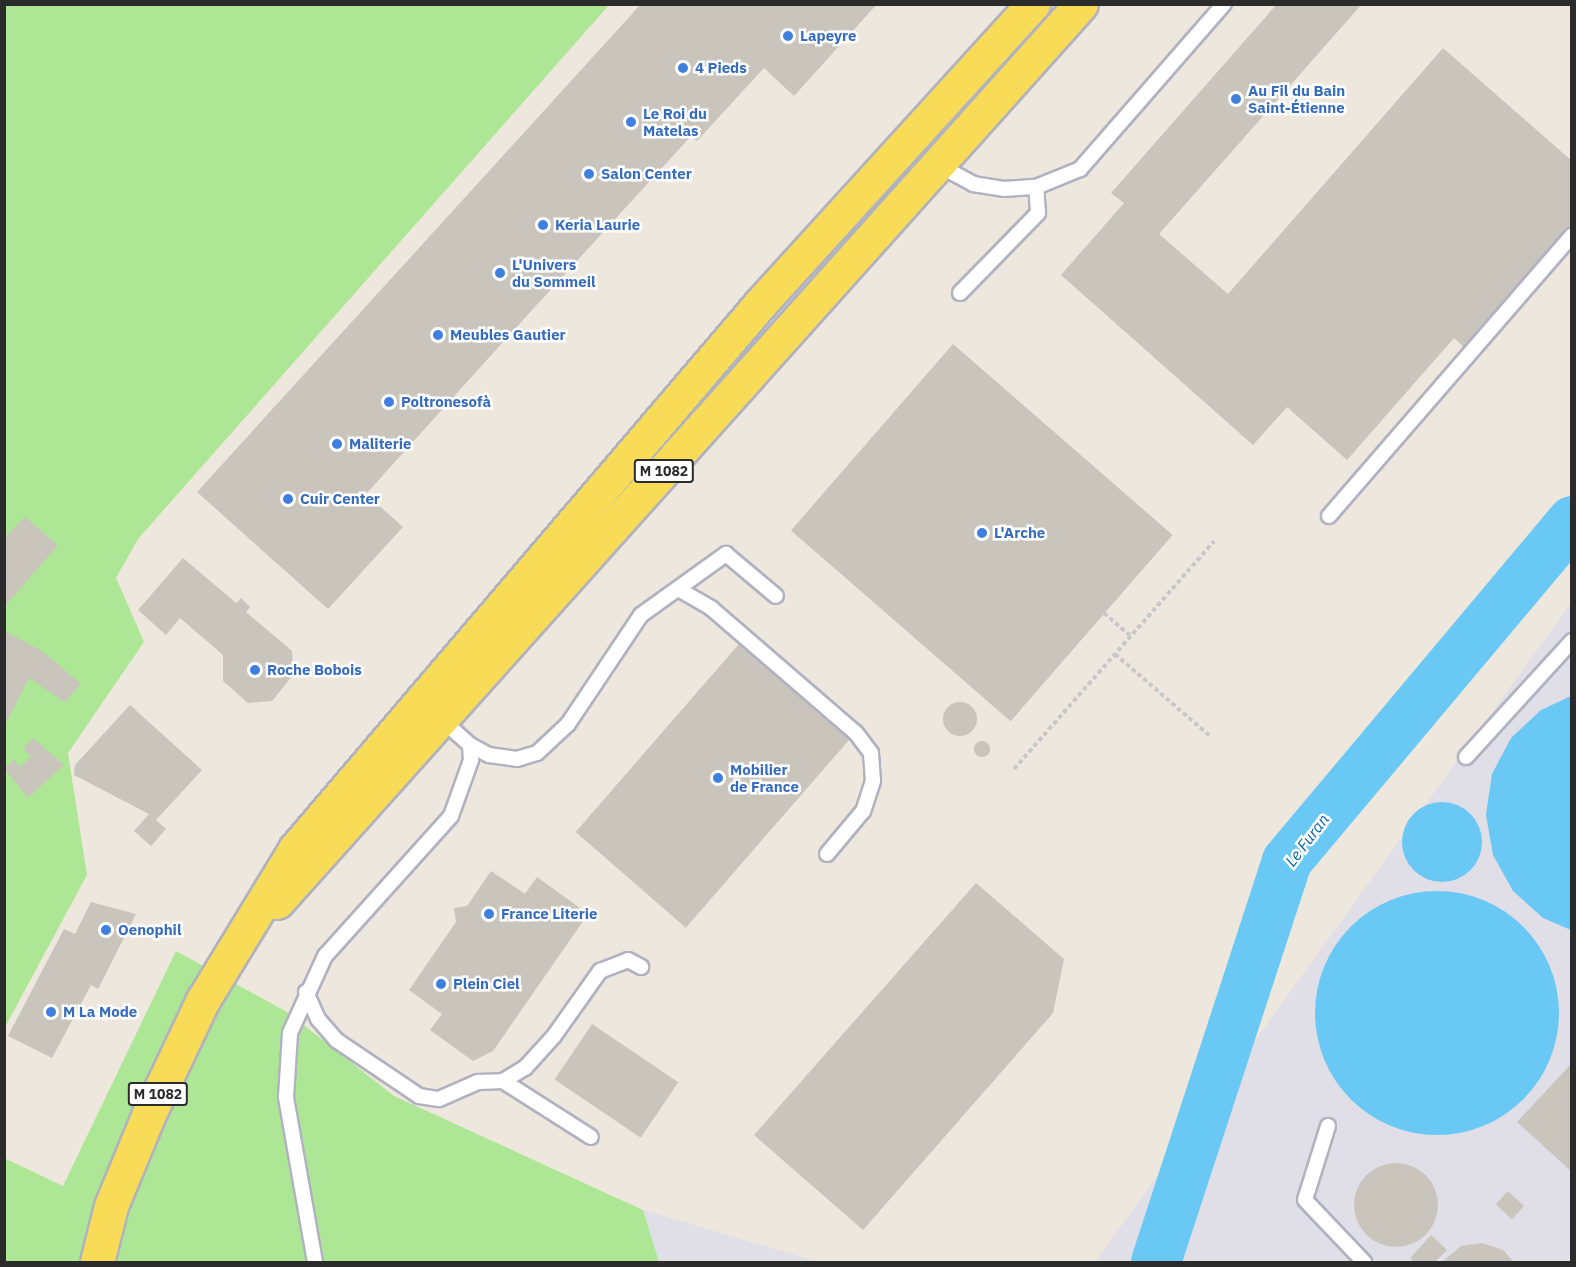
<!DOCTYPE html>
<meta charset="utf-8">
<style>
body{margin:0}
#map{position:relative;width:1576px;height:1267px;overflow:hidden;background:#eee7dd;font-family:"IBM Plex Sans",sans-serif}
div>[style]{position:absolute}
.industrial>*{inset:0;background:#e0dee6}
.green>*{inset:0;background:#ade796}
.water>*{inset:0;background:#6ac8f5}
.round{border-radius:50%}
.river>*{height:50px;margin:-25px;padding:0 25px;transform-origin:25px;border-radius:25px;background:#6ac8f5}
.building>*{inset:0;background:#c9c4bc;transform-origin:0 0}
.path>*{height:4px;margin-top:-2px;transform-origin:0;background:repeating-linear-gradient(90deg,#c8c8c8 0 4.5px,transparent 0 7.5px)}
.roads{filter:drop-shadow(2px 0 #b1b2c0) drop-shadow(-2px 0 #b1b2c0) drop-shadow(0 2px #b1b2c0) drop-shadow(0 -2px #b1b2c0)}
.service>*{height:14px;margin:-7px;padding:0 7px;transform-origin:7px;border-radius:7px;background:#fff}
.primary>*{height:33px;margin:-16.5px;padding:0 16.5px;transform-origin:16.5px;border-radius:16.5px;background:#f8dc57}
.dots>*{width:16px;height:16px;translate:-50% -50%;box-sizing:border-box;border:3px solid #fff;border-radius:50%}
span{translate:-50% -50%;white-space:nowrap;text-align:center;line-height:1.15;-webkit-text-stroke:5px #fff;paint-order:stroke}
.shield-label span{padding:2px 4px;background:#fff;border:2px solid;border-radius:4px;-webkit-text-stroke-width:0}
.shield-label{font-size:14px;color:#2b2b2b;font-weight:700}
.shop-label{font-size:15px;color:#366cbe;font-weight:700}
.left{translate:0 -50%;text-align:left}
.water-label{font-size:16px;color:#0665a4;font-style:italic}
.frame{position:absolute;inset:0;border:6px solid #2b2b2b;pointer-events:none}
</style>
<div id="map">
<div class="industrial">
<i style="clip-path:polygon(1571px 603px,1571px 1262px,1095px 1262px)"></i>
<i style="clip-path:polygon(643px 1210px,819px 1262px,659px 1262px)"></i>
</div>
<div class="green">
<i style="clip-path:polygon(5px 5px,609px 5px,138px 539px,116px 578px,144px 642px,68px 753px,87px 875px,5px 1027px)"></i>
<i style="clip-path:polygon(176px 951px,287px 1012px,394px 1096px,643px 1210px,659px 1262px,5px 1262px,4px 1158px,63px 1186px)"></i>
</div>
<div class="water">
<i style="clip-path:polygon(1571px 696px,1571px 930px,1543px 918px,1513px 891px,1493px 855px,1486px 815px,1492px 774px,1511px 738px,1541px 710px)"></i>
<i class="round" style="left:1402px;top:802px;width:80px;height:80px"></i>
<i class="round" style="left:1315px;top:891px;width:244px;height:244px"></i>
</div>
<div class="river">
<i style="left:1156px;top:1262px;width:422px;rotate:-71.9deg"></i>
<i style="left:1287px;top:861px;width:444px;rotate:-50deg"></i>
</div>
<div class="building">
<i style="clip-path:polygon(641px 4px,877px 4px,794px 96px,764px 68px,697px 141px,691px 136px,513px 331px,366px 494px,403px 527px,328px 609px,197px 492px)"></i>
<i style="clip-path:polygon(1277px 4px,1362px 4px,1159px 234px,1228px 294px,1443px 48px,1572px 161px,1572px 227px,1465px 348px,1454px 338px,1347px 460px,1287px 407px,1253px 445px,1061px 275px,1124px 203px,1111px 193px)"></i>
<i style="left:953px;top:344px;width:291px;height:247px;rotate:41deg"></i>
<i style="clip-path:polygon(25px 517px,58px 545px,6px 605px,4px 538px)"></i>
<i style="clip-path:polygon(183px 558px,236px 603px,241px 598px,250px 607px,246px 612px,292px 651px,293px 675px,272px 701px,248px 703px,223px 681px,223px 655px,180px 618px,166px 635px,138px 610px)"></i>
<i style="clip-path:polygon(4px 631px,42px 651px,81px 684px,65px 702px,29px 678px,4px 727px)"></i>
<i style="left:739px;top:644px;width:146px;height:249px;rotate:41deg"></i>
<i class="round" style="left:943px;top:702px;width:34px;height:34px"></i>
<i style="clip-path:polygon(130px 705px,202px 770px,156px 820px,166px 829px,151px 846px,134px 831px,149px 814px,74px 775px,75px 765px)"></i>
<i style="clip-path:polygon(33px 738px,64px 765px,28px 798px,4px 768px,14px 760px,21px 767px,31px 756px,23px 749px)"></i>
<i class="round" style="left:974px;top:741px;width:16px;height:16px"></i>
<i style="clip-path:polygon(491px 871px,525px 894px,537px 877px,588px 914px,493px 1051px,473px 1061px,430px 1030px,442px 1014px,409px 990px,456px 922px,454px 908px,467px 906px)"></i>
<i style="clip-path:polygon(976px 883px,1064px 959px,1053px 1013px,863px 1230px,754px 1135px)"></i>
<i style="clip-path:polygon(91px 902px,136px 914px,98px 989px,91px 985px,52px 1058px,8px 1036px,64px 929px,75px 934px)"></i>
<i style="left:592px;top:1024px;width:104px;height:67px;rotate:34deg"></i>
<i style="clip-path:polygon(1572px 1063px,1572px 1172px,1517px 1122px)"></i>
<i class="round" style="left:1354px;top:1163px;width:84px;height:84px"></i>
<i style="left:1508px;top:1191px;width:22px;height:18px;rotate:43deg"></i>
<i style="clip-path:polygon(1431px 1235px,1447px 1250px,1435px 1262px,1413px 1262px,1411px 1257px)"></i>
<i style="clip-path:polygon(1482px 1243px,1503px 1250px,1514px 1262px,1442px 1262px,1461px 1246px)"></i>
</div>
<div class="path">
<i style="left:1104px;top:613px;width:35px;rotate:41deg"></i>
<i style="left:1115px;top:654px;width:125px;rotate:40.8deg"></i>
<i style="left:1014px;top:769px;width:303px;rotate:-48.7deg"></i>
</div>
<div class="roads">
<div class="service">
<i style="left:938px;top:165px;width:40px;rotate:28deg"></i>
<i style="left:973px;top:184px;width:31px;rotate:9deg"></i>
<i style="left:1004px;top:189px;width:32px;rotate:-4deg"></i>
<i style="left:1036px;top:187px;width:48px;rotate:-22.2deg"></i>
<i style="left:1080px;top:169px;width:219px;rotate:-48.9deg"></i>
<i style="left:960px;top:293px;width:112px;rotate:-45.7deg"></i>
<i style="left:1038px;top:213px;width:26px;rotate:-94deg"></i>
<i style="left:1329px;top:516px;width:371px;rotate:-49.1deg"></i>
<i style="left:680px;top:590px;width:36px;rotate:30deg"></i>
<i style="left:711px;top:608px;width:191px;rotate:40.8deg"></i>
<i style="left:856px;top:733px;width:25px;rotate:53deg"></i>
<i style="left:871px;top:753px;width:28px;rotate:86deg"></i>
<i style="left:873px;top:781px;width:32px;rotate:108deg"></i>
<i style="left:863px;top:811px;width:56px;rotate:129.9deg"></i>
<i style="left:470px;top:745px;width:21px;rotate:28deg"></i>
<i style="left:489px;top:755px;width:28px;rotate:8deg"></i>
<i style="left:517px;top:759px;width:21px;rotate:-17deg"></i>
<i style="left:537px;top:753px;width:42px;rotate:-43.1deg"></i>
<i style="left:568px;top:724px;width:131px;rotate:-56.2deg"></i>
<i style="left:641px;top:615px;width:105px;rotate:-35.7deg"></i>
<i style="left:726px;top:554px;width:65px;rotate:40deg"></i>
<i style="left:1466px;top:757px;width:157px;rotate:-47.6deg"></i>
<i style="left:306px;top:992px;width:30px;rotate:66deg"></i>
<i style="left:318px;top:1019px;width:28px;rotate:49deg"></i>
<i style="left:336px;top:1040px;width:100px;rotate:34deg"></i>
<i style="left:419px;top:1096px;width:20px;rotate:9deg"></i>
<i style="left:439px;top:1099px;width:43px;rotate:-23.6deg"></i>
<i style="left:478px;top:1082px;width:25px;rotate:-2deg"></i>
<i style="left:503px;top:1081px;width:104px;rotate:32.5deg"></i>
<i style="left:503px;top:1081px;width:26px;rotate:-31deg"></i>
<i style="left:525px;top:1068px;width:43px;rotate:-47.8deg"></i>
<i style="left:554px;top:1036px;width:80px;rotate:-54.7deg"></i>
<i style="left:600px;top:971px;width:30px;rotate:-21deg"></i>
<i style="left:628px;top:960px;width:15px;rotate:28deg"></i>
<i style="left:1328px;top:1126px;width:77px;rotate:107.3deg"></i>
<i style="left:1305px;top:1200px;width:86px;rotate:46.4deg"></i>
<i style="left:315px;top:1262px;width:168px;rotate:-100deg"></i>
<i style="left:286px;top:1097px;width:64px;rotate:-86.4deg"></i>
<i style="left:290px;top:1033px;width:85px;rotate:-65.6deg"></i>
<i style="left:325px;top:956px;width:188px;rotate:-48deg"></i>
<i style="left:451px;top:816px;width:59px;rotate:-70.3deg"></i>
<i style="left:471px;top:760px;width:15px;rotate:-94deg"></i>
<i style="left:470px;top:745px;width:40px;rotate:-138deg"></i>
</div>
<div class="primary">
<i style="left:277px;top:902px;width:1205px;rotate:-48.16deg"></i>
<i style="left:97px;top:1262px;width:58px;rotate:-76deg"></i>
<i style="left:111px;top:1206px;width:100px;rotate:-67.6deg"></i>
<i style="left:149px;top:1114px;width:126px;rotate:-64.7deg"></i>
<i style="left:203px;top:1000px;width:177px;rotate:-58.6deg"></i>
<i style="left:295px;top:849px;width:716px;rotate:-49.53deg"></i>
<i style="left:760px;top:304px;width:406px;rotate:-47.7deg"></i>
</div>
</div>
<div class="dots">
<i style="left:788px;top:36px;background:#3f7fe0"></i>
<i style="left:683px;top:68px;background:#3f7fe0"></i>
<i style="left:1236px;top:99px;background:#3f7fe0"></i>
<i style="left:631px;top:122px;background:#3f7fe0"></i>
<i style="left:589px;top:174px;background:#3f7fe0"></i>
<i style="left:543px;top:225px;background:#3f7fe0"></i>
<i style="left:500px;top:273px;background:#3f7fe0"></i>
<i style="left:438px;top:335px;background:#3f7fe0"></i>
<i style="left:389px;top:402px;background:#3f7fe0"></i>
<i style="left:337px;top:444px;background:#3f7fe0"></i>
<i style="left:288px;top:499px;background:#3f7fe0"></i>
<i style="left:982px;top:533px;background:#3f7fe0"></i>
<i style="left:255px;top:670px;background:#3f7fe0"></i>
<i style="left:718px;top:778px;background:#3f7fe0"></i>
<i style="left:489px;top:914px;background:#3f7fe0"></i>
<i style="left:106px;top:930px;background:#3f7fe0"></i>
<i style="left:441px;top:984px;background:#3f7fe0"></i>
<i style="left:51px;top:1012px;background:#3f7fe0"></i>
</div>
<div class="shield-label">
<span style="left:664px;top:471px">M 1082</span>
<span style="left:158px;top:1094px">M 1082</span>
</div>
<div class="shop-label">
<span class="left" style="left:800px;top:36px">Lapeyre</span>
<span class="left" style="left:695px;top:68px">4 Pieds</span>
<span class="left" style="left:1248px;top:99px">Au Fil du Bain<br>Saint-Étienne</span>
<span class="left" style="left:643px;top:122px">Le Roi du<br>Matelas</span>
<span class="left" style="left:601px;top:174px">Salon Center</span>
<span class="left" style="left:555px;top:225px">Keria Laurie</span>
<span class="left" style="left:512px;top:273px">L'Univers<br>du Sommeil</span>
<span class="left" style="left:450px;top:335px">Meubles Gautier</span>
<span class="left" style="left:401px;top:402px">Poltronesofà</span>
<span class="left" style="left:349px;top:444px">Maliterie</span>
<span class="left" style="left:300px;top:499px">Cuir Center</span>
<span class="left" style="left:994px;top:533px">L'Arche</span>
<span class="left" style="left:267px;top:670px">Roche Bobois</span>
<span class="left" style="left:730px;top:778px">Mobilier<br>de France</span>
<span class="left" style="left:501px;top:914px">France Literie</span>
<span class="left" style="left:118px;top:930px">Oenophil</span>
<span class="left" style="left:453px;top:984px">Plein Ciel</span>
<span class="left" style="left:63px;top:1012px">M La Mode</span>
</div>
<div class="water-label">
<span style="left:1307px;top:840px;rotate:-53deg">Le Furan</span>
</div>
<div class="frame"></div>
</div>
